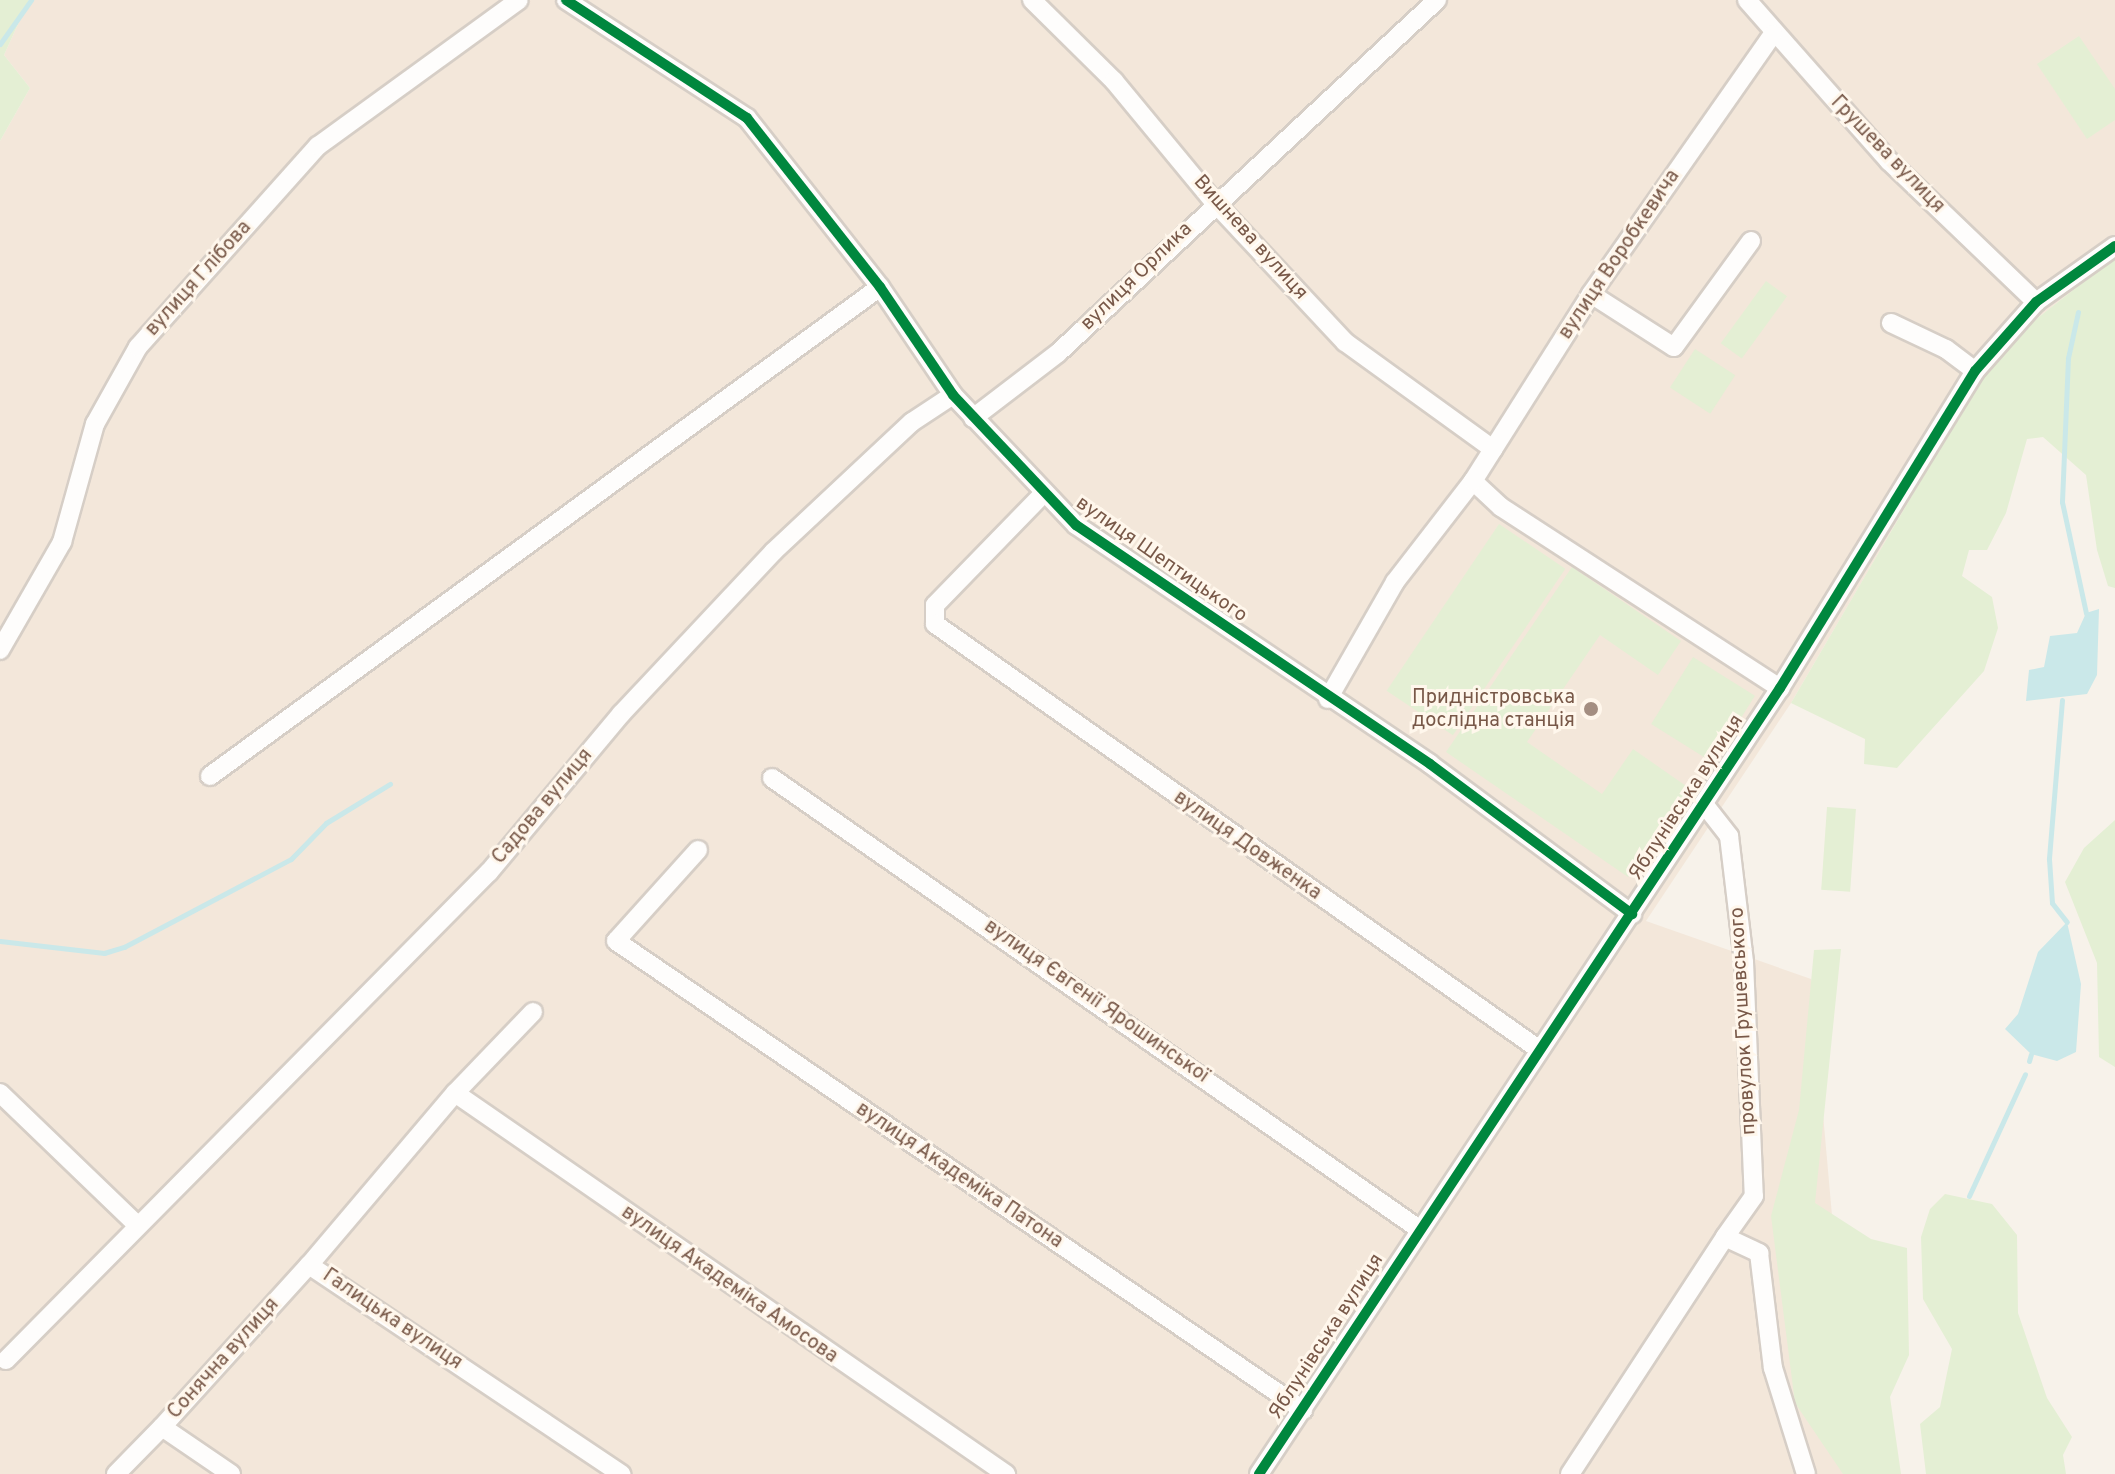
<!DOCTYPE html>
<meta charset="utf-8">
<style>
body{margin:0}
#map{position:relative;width:2115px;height:1474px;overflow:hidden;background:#f7f2ea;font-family:Overpass,sans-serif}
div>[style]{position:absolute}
.residential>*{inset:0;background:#f3e7da}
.green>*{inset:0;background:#e4efd4;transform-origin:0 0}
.water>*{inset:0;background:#cae8e9}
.stream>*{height:5px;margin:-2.5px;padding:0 2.5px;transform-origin:2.5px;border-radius:2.5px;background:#cae8e9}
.roads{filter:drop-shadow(2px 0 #d6cec6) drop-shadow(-2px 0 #d6cec6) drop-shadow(0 2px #d6cec6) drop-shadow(0 -2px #d6cec6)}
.minor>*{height:18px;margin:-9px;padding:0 9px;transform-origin:9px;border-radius:9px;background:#fefdfc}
.cycleway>*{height:10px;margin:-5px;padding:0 5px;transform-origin:5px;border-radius:5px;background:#00873e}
.dots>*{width:22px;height:22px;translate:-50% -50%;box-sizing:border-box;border:4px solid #fff7ec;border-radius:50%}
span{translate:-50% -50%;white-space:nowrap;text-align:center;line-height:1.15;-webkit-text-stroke:6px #fff7ec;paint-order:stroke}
.street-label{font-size:20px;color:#785848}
.poi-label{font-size:20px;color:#785848}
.right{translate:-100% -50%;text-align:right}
</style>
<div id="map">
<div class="residential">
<i style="clip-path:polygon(29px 0,2115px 0,2115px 257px,1997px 350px,1791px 703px,1646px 921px,1811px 979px,1855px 1474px,0 1474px,0 141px,30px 88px,4px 55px)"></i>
</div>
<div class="green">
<i style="clip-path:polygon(0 0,29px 0,4px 55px,30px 88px,0 141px)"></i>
<i style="clip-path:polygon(2079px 36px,2115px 89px,2115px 120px,2087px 139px,2037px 64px)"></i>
<i style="clip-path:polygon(2115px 257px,2115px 588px,2108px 586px,2097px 550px,2086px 475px,2043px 437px,2027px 439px,2006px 513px,1987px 550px,1969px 550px,1962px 576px,1992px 597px,1998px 628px,1984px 671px,1897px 768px,1864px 764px,1865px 739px,1791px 703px,1997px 350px)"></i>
<i style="left:1766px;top:281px;width:26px;height:77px;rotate:36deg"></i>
<i style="left:1695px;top:349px;width:48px;height:46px;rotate:33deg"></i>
<i style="left:1499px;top:524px;width:80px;height:201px;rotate:34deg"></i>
<i style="clip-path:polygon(1572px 567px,1681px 641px,1658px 675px,1600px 635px,1527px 742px,1602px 794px,1633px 749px,1689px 788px,1628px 877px,1446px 752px)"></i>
<i style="left:1693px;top:657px;width:73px;height:79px;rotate:32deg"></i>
<i style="left:1827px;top:807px;width:29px;height:83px;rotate:4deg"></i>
<i style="clip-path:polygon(2115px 820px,2115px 1067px,2099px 1057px,2097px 963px,2065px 882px,2084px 848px)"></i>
<i style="clip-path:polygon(1841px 949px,1815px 1203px,1871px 1239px,1907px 1248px,1909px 1355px,1890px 1397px,1901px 1474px,1843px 1474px,1795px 1403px,1771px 1216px,1799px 1110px,1814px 950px)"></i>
<i style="clip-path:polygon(1945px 1194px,1992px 1204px,2017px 1235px,2018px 1313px,2047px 1398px,2072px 1437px,2063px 1455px,2066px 1474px,1926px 1474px,1920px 1424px,1940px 1407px,1952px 1349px,1923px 1299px,1921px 1237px,1930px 1209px)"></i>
</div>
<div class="water">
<i style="clip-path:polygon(2099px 609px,2097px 675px,2087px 694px,2026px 701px,2029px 670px,2044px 667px,2050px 636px,2077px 633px,2086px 613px)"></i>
<i style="clip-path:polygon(2067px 922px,2081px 984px,2076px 1052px,2057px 1061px,2031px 1054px,2005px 1029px,2018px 1014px,2038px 952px)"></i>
</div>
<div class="stream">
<i style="left:0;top:44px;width:54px;rotate:-54.8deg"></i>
<i style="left:2078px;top:312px;width:47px;rotate:102.3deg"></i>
<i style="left:2068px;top:358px;width:144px;rotate:92.4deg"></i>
<i style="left:2062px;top:502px;width:114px;rotate:77.8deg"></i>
<i style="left:2062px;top:700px;width:160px;rotate:94.7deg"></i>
<i style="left:2049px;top:859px;width:44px;rotate:86.1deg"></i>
<i style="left:2052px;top:903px;width:24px;rotate:52deg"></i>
<i style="left:0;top:941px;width:105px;rotate:6.6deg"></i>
<i style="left:104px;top:953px;width:21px;rotate:-17deg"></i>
<i style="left:124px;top:947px;width:189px;rotate:-27.8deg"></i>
<i style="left:291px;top:859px;width:50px;rotate:-45.8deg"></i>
<i style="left:326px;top:823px;width:75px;rotate:-31.4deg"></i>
<i style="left:2029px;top:1061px;width:7px;rotate:-74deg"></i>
<i style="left:1969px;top:1196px;width:134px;rotate:-65.3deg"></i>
</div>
<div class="roads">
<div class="minor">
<i style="left:566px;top:0;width:216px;rotate:33.1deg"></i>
<i style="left:747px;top:118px;width:215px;rotate:51.8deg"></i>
<i style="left:880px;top:287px;width:130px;rotate:55.9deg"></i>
<i style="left:953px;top:395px;width:179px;rotate:46.6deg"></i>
<i style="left:1076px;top:525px;width:427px;rotate:34deg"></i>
<i style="left:1430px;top:764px;width:252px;rotate:36.6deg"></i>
<i style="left:1032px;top:0;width:115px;rotate:44.6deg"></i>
<i style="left:1114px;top:81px;width:157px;rotate:50.4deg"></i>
<i style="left:1214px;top:202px;width:192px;rotate:46.9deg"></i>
<i style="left:1345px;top:342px;width:183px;rotate:35.9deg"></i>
<i style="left:1747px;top:0;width:215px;rotate:48.6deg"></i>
<i style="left:1889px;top:161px;width:204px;rotate:43.8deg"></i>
<i style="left:1591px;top:294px;width:98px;rotate:32.6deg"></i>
<i style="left:1674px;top:347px;width:131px;rotate:-54deg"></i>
<i style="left:1891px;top:323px;width:61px;rotate:25.3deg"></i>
<i style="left:1946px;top:349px;width:36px;rotate:37deg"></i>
<i style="left:973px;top:418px;width:107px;rotate:-37.4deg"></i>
<i style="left:1058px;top:353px;width:518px;rotate:-42.97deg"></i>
<i style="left:1473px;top:481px;width:38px;rotate:43deg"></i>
<i style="left:1501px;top:507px;width:333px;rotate:33deg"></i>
<i style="left:1043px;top:494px;width:155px;rotate:134.2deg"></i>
<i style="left:935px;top:605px;width:19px;rotate:90deg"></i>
<i style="left:935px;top:624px;width:736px;rotate:35.16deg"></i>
<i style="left:0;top:650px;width:125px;rotate:-60.1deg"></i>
<i style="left:62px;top:542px;width:123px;rotate:-74.4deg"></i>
<i style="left:95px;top:424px;width:88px;rotate:-60.8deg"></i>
<i style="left:138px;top:347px;width:270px;rotate:-48.2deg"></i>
<i style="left:318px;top:146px;width:248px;rotate:-36deg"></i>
<i style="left:1328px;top:699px;width:135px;rotate:-60.2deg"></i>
<i style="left:1395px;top:582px;width:128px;rotate:-52.3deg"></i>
<i style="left:1473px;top:481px;width:221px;rotate:-57.7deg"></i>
<i style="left:1591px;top:294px;width:317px;rotate:-55deg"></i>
<i style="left:210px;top:776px;width:829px;rotate:-36.12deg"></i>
<i style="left:772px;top:778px;width:789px;rotate:34.88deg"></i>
<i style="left:1704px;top:804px;width:41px;rotate:52deg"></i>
<i style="left:1729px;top:836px;width:127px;rotate:83.2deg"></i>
<i style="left:1744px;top:962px;width:234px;rotate:87.6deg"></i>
<i style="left:1754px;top:1196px;width:50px;rotate:125.3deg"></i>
<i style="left:698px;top:850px;width:122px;rotate:132deg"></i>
<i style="left:616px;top:941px;width:832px;rotate:34.32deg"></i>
<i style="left:533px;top:1012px;width:112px;rotate:133.9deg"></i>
<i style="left:455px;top:1093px;width:226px;rotate:130.3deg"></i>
<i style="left:309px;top:1265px;width:376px;rotate:33.8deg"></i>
<i style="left:0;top:1093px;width:190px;rotate:43.9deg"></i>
<i style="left:455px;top:1093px;width:670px;rotate:34.66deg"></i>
<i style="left:6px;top:1360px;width:687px;rotate:-45.3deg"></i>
<i style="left:489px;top:872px;width:206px;rotate:-50.1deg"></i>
<i style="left:621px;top:714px;width:222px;rotate:-46.8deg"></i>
<i style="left:773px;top:552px;width:190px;rotate:-43.1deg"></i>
<i style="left:912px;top:422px;width:49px;rotate:-33.4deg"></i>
<i style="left:116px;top:1474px;width:66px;rotate:-45.6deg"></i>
<i style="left:231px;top:1474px;width:83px;rotate:-145.7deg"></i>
<i style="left:162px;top:1427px;width:219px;rotate:-47.8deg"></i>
<i style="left:1259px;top:1474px;width:943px;rotate:-56.46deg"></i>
<i style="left:1780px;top:688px;width:372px;rotate:-58.4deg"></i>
<i style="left:1975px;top:371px;width:92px;rotate:-48.5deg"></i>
<i style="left:2036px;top:302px;width:97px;rotate:-35.3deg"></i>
<i style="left:1570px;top:1474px;width:283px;rotate:-56.8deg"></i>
<i style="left:1725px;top:1237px;width:38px;rotate:25deg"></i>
<i style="left:1759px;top:1253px;width:116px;rotate:83.1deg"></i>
<i style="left:1773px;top:1368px;width:111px;rotate:72.7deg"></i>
</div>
</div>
<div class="cycleway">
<i style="left:566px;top:0;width:216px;rotate:33.1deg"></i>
<i style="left:747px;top:118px;width:215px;rotate:51.8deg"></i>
<i style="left:880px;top:287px;width:130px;rotate:55.9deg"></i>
<i style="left:953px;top:395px;width:179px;rotate:46.6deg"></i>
<i style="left:1076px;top:525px;width:427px;rotate:34deg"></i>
<i style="left:1430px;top:764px;width:252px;rotate:36.6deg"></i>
<i style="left:1259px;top:1474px;width:943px;rotate:-56.46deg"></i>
<i style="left:1780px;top:688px;width:372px;rotate:-58.4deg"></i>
<i style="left:1975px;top:371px;width:92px;rotate:-48.5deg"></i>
<i style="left:2036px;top:302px;width:97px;rotate:-35.3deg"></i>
</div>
<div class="dots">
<i style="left:1591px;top:709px;background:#a48e81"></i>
</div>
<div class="street-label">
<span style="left:1887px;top:155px;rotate:46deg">Грушева вулиця</span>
<span style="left:1250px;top:238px;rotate:48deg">Вишнева вулиця</span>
<span style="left:1620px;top:255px;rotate:-56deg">вулиця Воробкевича</span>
<span style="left:1137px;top:277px;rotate:-44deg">вулиця Орлика</span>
<span style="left:199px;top:279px;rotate:-48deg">вулиця Глібова</span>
<span style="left:1161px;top:560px;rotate:35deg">вулиця Шептицького</span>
<span style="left:1687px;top:798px;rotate:-57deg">Яблунівська вулиця</span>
<span style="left:543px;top:807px;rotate:-50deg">Садова вулиця</span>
<span style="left:1247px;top:846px;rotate:35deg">вулиця Довженка</span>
<span style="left:1096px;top:1002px;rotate:35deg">вулиця Євгенії Ярошинської</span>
<span style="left:1744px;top:1021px;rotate:-93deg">провулок Грушевського</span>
<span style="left:959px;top:1176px;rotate:34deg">вулиця Академіка Патона</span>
<span style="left:729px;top:1285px;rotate:35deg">вулиця Академіка Амосова</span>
<span style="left:392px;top:1320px;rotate:34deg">Галицька вулиця</span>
<span style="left:1327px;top:1337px;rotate:-57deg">Яблунівська вулиця</span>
<span style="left:224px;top:1359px;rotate:-48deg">Сонячна вулиця</span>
</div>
<div class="poi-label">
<span class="right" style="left:1575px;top:710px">Придністровська<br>дослідна станція</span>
</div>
</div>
